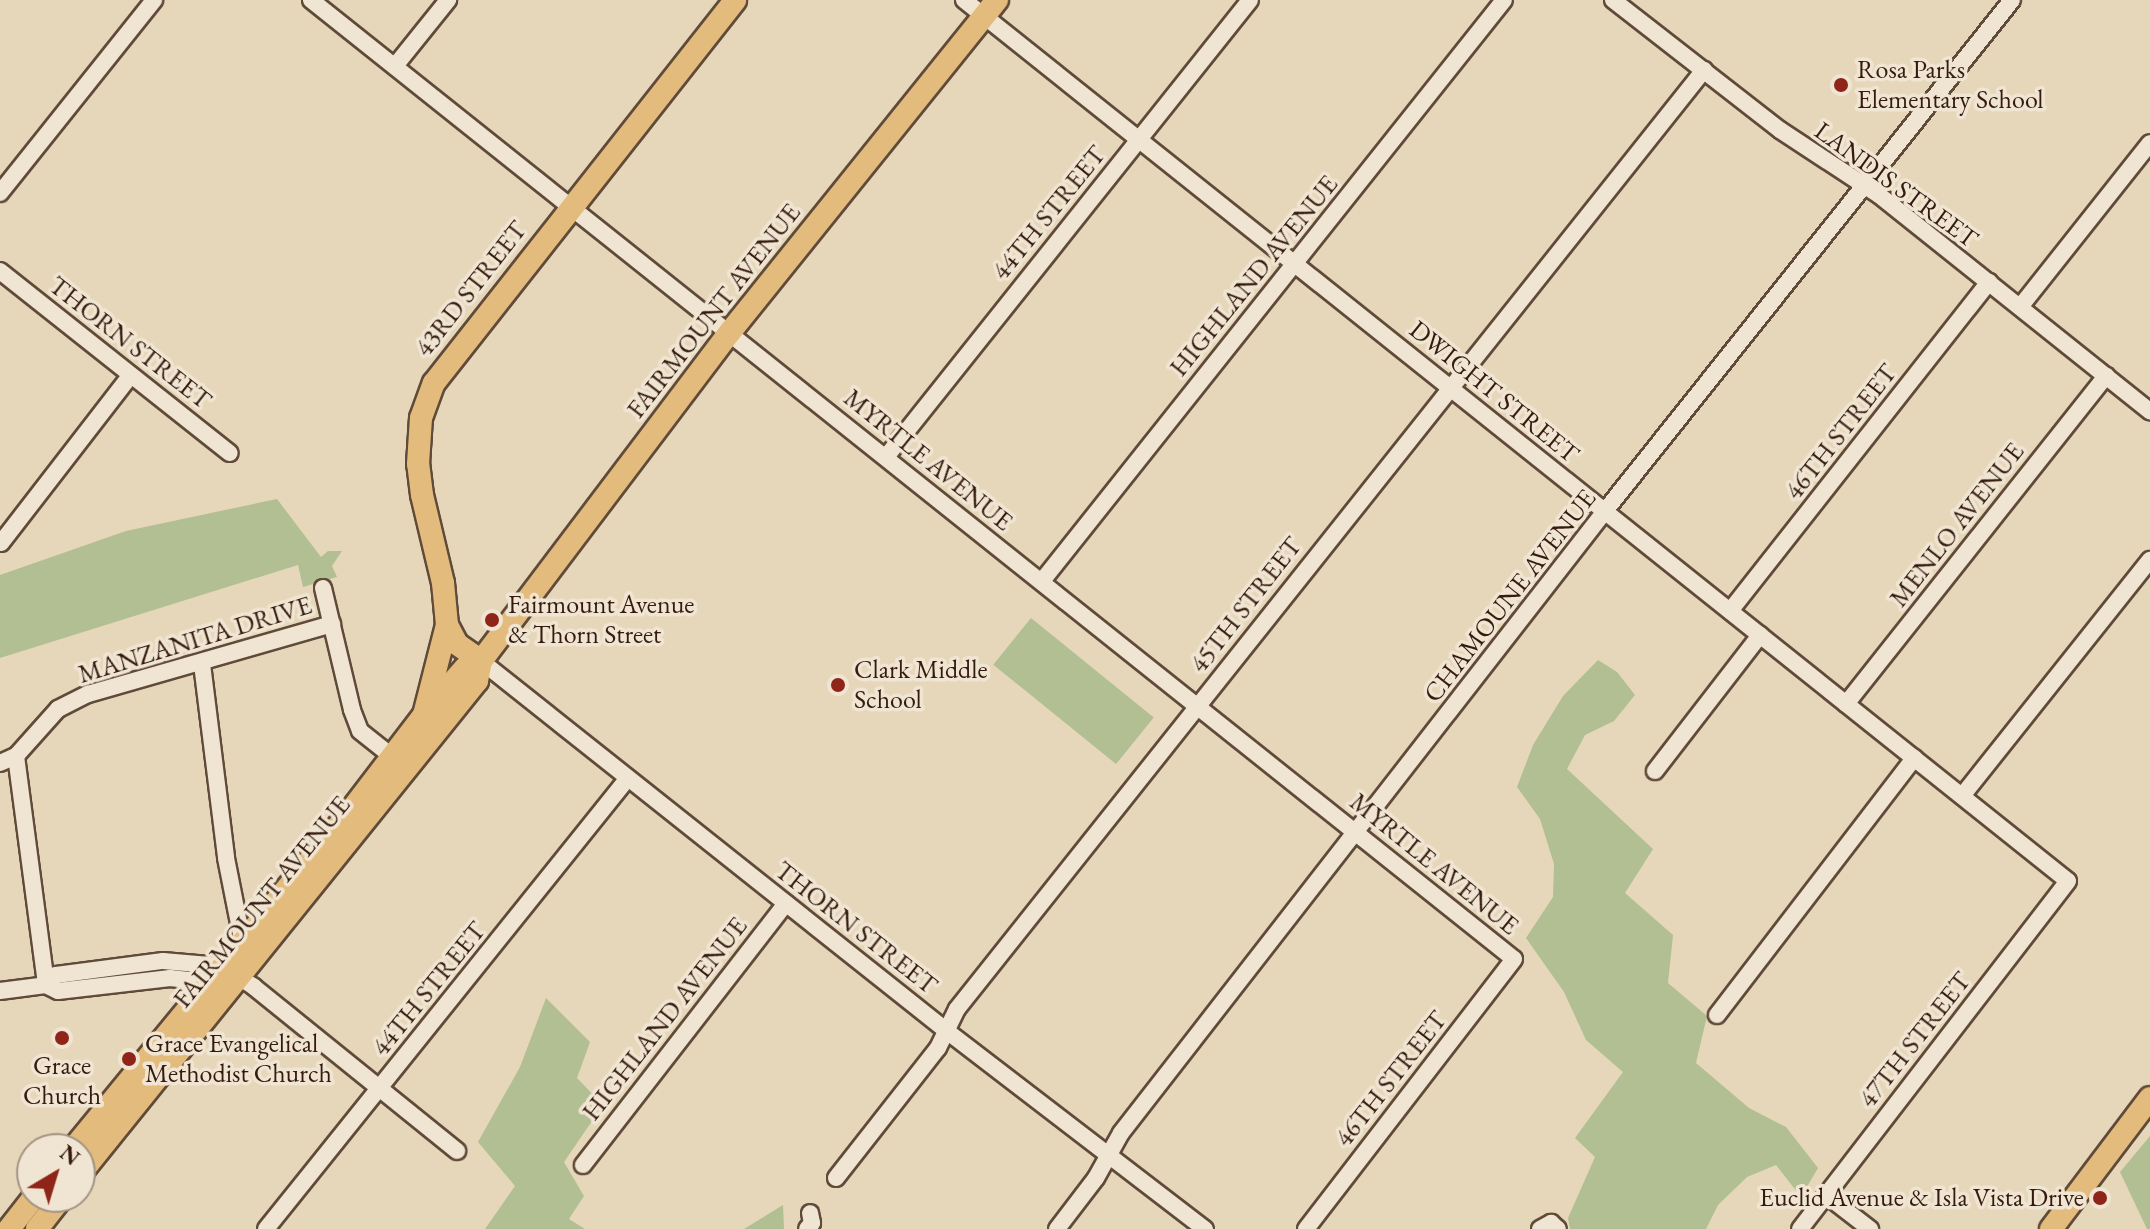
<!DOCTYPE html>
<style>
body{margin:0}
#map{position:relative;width:2150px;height:1229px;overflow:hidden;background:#e6d7ba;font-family:"EB Garamond",serif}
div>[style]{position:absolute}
.green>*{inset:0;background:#b1bf92;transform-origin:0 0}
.roads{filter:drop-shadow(2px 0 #604a39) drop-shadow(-2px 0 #604a39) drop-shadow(0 2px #604a39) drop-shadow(0 -2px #604a39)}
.minor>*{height:16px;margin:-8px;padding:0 8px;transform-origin:8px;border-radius:8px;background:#efe5d2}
.major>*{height:22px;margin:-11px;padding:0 11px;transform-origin:11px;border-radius:11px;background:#e3bc7d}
.dots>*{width:22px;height:22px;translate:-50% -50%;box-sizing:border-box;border:4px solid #efe5d2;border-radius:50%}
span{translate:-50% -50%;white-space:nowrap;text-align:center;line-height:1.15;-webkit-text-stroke:7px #efe5d2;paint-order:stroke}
.poi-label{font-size:26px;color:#341b0e}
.left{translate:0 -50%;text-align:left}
.right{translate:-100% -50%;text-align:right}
.street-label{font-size:26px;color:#341b0e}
.north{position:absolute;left:16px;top:1133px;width:80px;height:80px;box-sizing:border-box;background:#efe5d2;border:2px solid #a49484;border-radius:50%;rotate:38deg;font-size:22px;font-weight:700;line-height:32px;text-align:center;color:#341b0e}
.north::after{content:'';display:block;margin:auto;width:28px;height:36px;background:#8f2418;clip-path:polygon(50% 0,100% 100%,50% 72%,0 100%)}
</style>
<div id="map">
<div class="green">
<i style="clip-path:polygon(277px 499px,321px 557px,328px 551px,342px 551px,332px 566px,337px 577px,303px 587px,298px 565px,0 658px,0 575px,126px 531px)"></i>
<i style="left:1031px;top:618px;width:158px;height:60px;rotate:39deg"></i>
<i style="clip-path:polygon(1598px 660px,1617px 672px,1635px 695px,1614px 721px,1585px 735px,1567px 769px,1653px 849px,1625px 893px,1673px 935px,1668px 983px,1707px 1016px,1696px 1063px,1749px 1108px,1786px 1127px,1818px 1168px,1801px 1197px,1776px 1165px,1747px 1177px,1718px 1205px,1706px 1229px,1570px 1229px,1568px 1218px,1595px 1157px,1575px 1138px,1623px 1072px,1586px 1040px,1564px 992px,1526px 938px,1553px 897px,1554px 864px,1540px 819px,1517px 787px,1533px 745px,1563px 696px)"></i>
<i style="clip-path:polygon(546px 998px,590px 1042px,577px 1078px,603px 1105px,564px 1162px,584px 1196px,569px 1219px,585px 1229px,485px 1229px,515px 1186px,478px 1142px,520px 1067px)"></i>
<i style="clip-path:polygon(2150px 1136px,2150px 1229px,2147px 1229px,2120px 1172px)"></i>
<i style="clip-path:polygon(783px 1205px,784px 1229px,744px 1229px)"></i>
</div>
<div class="roads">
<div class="minor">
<i style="left:311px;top:0;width:1538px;rotate:38.56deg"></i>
<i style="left:1514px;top:959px;width:341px;rotate:127.6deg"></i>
<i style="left:964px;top:0;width:1412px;rotate:38.59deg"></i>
<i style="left:2068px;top:881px;width:439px;rotate:127.6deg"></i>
<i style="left:1613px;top:0;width:212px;rotate:37.9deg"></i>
<i style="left:1780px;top:130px;width:118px;rotate:33.3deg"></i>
<i style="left:1879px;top:195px;width:347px;rotate:38.6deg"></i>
<i style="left:395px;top:66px;width:85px;rotate:-51.2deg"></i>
<i style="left:0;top:193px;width:247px;rotate:-51.4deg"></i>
<i style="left:0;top:271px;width:293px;rotate:38.4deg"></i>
<i style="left:2020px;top:307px;width:209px;rotate:-51.6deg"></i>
<i style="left:886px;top:457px;width:584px;rotate:-51.46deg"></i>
<i style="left:1px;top:543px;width:212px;rotate:-52.3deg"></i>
<i style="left:1042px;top:581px;width:742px;rotate:-51.51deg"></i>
<i style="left:323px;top:588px;width:125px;rotate:76.6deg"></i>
<i style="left:352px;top:710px;width:22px;rotate:69deg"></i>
<i style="left:360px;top:731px;width:43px;rotate:38.5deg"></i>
<i style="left:1730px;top:611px;width:419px;rotate:-51.8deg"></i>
<i style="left:481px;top:661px;width:596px;rotate:38.46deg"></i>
<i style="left:948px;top:1032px;width:324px;rotate:37.5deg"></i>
<i style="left:202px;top:664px;width:195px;rotate:82.9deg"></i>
<i style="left:226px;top:858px;width:93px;rotate:78.8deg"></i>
<i style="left:1846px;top:704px;width:419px;rotate:-51.6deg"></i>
<i style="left:16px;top:756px;width:231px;rotate:82.5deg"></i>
<i style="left:0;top:763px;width:17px;rotate:-24deg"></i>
<i style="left:16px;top:756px;width:63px;rotate:-48.2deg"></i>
<i style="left:58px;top:709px;width:34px;rotate:-27deg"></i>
<i style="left:88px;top:694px;width:254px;rotate:-16deg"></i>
<i style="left:1655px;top:771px;width:172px;rotate:-52.3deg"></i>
<i style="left:1962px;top:796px;width:302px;rotate:-51.5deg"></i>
<i style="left:46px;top:985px;width:14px;rotate:-45deg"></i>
<i style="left:56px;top:975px;width:108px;rotate:-7.5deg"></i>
<i style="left:163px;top:961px;width:58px;rotate:4.9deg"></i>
<i style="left:221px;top:966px;width:39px;rotate:32deg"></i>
<i style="left:254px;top:987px;width:261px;rotate:38.9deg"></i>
<i style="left:0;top:991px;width:46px;rotate:-7.4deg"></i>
<i style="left:46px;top:985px;width:13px;rotate:27deg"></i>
<i style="left:58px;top:991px;width:113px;rotate:-6.6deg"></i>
<i style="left:170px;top:978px;width:46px;rotate:6.2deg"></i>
<i style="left:1717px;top:1015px;width:324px;rotate:-52.5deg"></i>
<i style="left:583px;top:1165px;width:331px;rotate:-52.2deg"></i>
<i style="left:836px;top:1178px;width:165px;rotate:-51.9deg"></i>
<i style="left:938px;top:1048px;width:43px;rotate:-64deg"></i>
<i style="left:957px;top:1009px;width:1200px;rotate:-51.5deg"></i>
<i style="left:1826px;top:1195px;width:56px;rotate:37.7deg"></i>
<i style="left:266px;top:1229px;width:578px;rotate:-51.25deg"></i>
<i style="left:807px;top:1229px;width:8px;rotate:-50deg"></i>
<i style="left:812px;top:1223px;width:10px;rotate:-101deg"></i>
<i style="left:1057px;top:1229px;width:64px;rotate:-52.6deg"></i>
<i style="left:1096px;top:1178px;width:51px;rotate:-60.9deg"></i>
<i style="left:1121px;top:1133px;width:788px;rotate:-52.11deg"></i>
<i style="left:1605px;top:511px;width:653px;rotate:-51.46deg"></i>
<i style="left:1540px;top:1229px;width:13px;rotate:-29deg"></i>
<i style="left:1551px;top:1223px;width:9px;rotate:41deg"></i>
</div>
<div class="major">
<i style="left:447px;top:625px;width:21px;rotate:62deg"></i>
<i style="left:457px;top:644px;width:29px;rotate:35deg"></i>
<i style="left:424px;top:715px;width:93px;rotate:-75.7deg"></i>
<i style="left:447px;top:625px;width:42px;rotate:-95.4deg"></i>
<i style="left:443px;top:583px;width:90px;rotate:-103.4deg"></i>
<i style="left:422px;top:495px;width:31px;rotate:-97deg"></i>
<i style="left:418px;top:464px;width:46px;rotate:-86.3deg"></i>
<i style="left:421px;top:418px;width:37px;rotate:-70deg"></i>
<i style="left:434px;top:383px;width:487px;rotate:-51.8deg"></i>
<i style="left:73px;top:1149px;width:446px;rotate:-50.6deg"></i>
<i style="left:356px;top:804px;width:112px;rotate:-52.6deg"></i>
<i style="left:424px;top:715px;width:62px;rotate:-48.9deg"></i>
<i style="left:465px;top:668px;width:17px;rotate:-24deg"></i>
<i style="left:80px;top:1174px;width:633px;rotate:-51.16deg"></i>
<i style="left:477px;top:681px;width:20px;rotate:-79deg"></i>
<i style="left:481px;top:661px;width:413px;rotate:-52.9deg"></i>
<i style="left:730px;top:332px;width:426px;rotate:-51.2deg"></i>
<i style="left:9px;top:1229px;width:41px;rotate:-52deg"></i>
<i style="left:37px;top:1229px;width:41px;rotate:-52deg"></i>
<i style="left:2051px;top:1229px;width:164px;rotate:-52.9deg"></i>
</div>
</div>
<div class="dots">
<i style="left:1841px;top:85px;background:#8f2418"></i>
<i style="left:492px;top:620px;background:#8f2418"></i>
<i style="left:838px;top:685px;background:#8f2418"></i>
<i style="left:62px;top:1038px;background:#8f2418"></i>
<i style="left:129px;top:1059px;background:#8f2418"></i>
<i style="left:2100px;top:1198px;background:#8f2418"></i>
</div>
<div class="poi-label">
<span class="left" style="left:1857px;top:85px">Rosa Parks<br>Elementary School</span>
<span class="left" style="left:508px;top:620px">Fairmount Avenue<br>&amp; Thorn Street</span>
<span class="left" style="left:854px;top:685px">Clark Middle<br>School</span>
<span class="left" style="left:145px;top:1059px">Grace Evangelical<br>Methodist Church</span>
<span style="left:62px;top:1081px">Grace<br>Church</span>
<span class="right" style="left:2084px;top:1198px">Euclid Avenue &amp; Isla Vista Drive</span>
</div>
<div class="street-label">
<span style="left:1896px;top:185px;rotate:36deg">LANDIS STREET</span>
<span style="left:1049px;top:213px;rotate:-51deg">44TH STREET</span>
<span style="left:1254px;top:276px;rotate:-51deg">HIGHLAND AVENUE</span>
<span style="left:471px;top:289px;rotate:-52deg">43RD STREET</span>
<span style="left:714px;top:311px;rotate:-52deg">FAIRMOUNT AVENUE</span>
<span style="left:130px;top:343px;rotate:38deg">THORN STREET</span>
<span style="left:1494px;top:392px;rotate:39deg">DWIGHT STREET</span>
<span style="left:1841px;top:432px;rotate:-52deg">46TH STREET</span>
<span style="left:928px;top:460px;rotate:39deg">MYRTLE AVENUE</span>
<span style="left:1957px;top:525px;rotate:-52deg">MENLO AVENUE</span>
<span style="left:1510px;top:596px;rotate:-52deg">CHAMOUNE AVENUE</span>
<span style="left:1246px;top:605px;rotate:-52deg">45TH STREET</span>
<span style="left:195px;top:640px;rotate:-17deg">MANZANITA DRIVE</span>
<span style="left:1434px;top:864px;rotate:39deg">MYRTLE AVENUE</span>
<span style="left:262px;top:902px;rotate:-51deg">FAIRMOUNT AVENUE</span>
<span style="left:856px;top:928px;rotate:38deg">THORN STREET</span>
<span style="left:429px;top:989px;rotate:-51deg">44TH STREET</span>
<span style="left:665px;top:1019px;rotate:-52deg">HIGHLAND AVENUE</span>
<span style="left:1915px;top:1040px;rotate:-52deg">47TH STREET</span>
<span style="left:1391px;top:1079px;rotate:-52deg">46TH STREET</span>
</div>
<div class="north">N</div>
</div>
